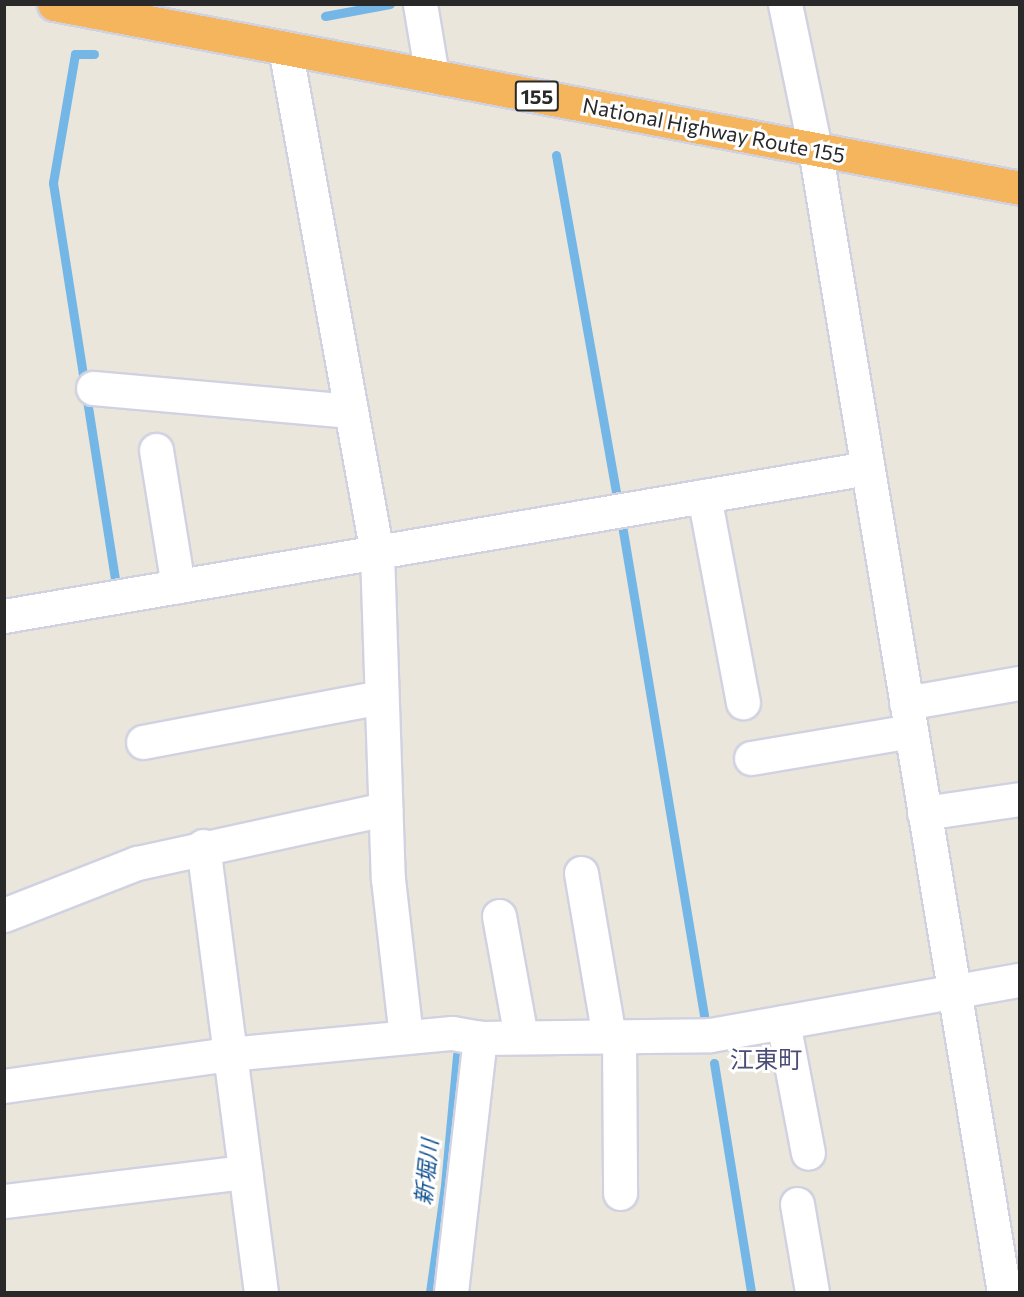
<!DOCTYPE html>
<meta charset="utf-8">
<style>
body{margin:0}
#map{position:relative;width:1024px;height:1297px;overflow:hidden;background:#eae6db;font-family:Commissioner,"Noto Sans JP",sans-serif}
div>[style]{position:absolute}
.stream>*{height:9px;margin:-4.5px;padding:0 4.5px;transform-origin:4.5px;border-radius:4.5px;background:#74b7e7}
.roads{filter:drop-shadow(2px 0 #d1d2e1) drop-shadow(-2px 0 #d1d2e1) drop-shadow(0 2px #d1d2e1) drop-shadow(0 -2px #d1d2e1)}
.minor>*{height:33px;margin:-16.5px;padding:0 16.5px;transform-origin:16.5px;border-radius:16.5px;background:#fff}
.highway>*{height:33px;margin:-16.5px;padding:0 16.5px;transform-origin:16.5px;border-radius:16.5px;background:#f5b55c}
span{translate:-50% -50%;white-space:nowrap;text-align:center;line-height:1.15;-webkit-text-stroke:6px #fff;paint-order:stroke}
.shield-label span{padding:2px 4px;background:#fff;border:2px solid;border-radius:4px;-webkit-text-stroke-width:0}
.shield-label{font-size:20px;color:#292929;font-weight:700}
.street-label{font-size:21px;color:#292929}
.water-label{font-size:22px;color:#155491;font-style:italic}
.quarter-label{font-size:24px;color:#4c4d77}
.frame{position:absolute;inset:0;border:6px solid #292929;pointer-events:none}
</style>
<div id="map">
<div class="stream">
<i style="left:325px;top:16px;width:66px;rotate:-10.5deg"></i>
<i style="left:94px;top:54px;width:19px;rotate:180deg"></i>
<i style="left:75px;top:54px;width:131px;rotate:99.7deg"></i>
<i style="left:53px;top:183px;width:406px;rotate:81.1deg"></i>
<i style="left:556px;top:155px;width:349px;rotate:79.9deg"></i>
<i style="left:622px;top:525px;width:499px;rotate:80.5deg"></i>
<i style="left:714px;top:1063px;width:232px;rotate:80.8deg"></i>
<i style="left:430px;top:1292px;width:108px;rotate:-82deg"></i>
<i style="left:445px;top:1185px;width:131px;rotate:-84.7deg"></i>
</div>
<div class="roads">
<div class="minor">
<i style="left:420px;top:4px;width:73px;rotate:80.5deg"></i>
<i style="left:785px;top:4px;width:148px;rotate:78.3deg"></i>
<i style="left:815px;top:149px;width:1159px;rotate:80.61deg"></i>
<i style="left:285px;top:48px;width:513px;rotate:79.68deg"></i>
<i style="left:377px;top:553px;width:326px;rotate:88.1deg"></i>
<i style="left:388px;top:879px;width:159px;rotate:83.5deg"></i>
<i style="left:93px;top:388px;width:259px;rotate:5.1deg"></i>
<i style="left:156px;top:450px;width:138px;rotate:80.8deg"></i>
<i style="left:704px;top:496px;width:210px;rotate:79.3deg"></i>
<i style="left:4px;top:616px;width:876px;rotate:-9.73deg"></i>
<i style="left:906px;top:703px;width:116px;rotate:-10deg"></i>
<i style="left:143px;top:742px;width:242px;rotate:-10.7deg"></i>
<i style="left:751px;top:758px;width:161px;rotate:-9.6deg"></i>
<i style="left:924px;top:813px;width:97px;rotate:-8.3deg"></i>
<i style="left:203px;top:846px;width:450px;rotate:82.6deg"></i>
<i style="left:581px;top:873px;width:165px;rotate:80.3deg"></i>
<i style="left:4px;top:915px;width:143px;rotate:-21.4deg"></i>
<i style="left:137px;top:863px;width:254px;rotate:-12.3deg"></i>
<i style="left:499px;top:916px;width:123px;rotate:79.7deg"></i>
<i style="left:783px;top:1022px;width:133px;rotate:79.2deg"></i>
<i style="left:619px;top:1036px;width:157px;rotate:89.6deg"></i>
<i style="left:4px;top:1086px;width:227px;rotate:-8.1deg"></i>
<i style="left:229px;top:1054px;width:224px;rotate:-5.4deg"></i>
<i style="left:452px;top:1033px;width:28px;rotate:10deg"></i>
<i style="left:480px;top:1038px;width:230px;rotate:-0.7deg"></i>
<i style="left:710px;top:1035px;width:315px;rotate:-10.1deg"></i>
<i style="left:4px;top:1201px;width:243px;rotate:-6.9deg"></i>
<i style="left:797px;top:1204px;width:89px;rotate:80.3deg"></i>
<i style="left:451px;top:1292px;width:256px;rotate:-83.5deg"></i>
</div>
<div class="highway">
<i style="left:54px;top:4px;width:983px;rotate:10.78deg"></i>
</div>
</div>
<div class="shield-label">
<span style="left:537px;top:96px">155</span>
</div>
<div class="street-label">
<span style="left:714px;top:130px;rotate:11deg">National Highway Route 155</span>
</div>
<div class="water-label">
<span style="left:426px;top:1172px;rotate:-84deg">新堀川</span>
</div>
<div class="quarter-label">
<span style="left:766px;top:1059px">江東町</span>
</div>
<div class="frame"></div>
</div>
